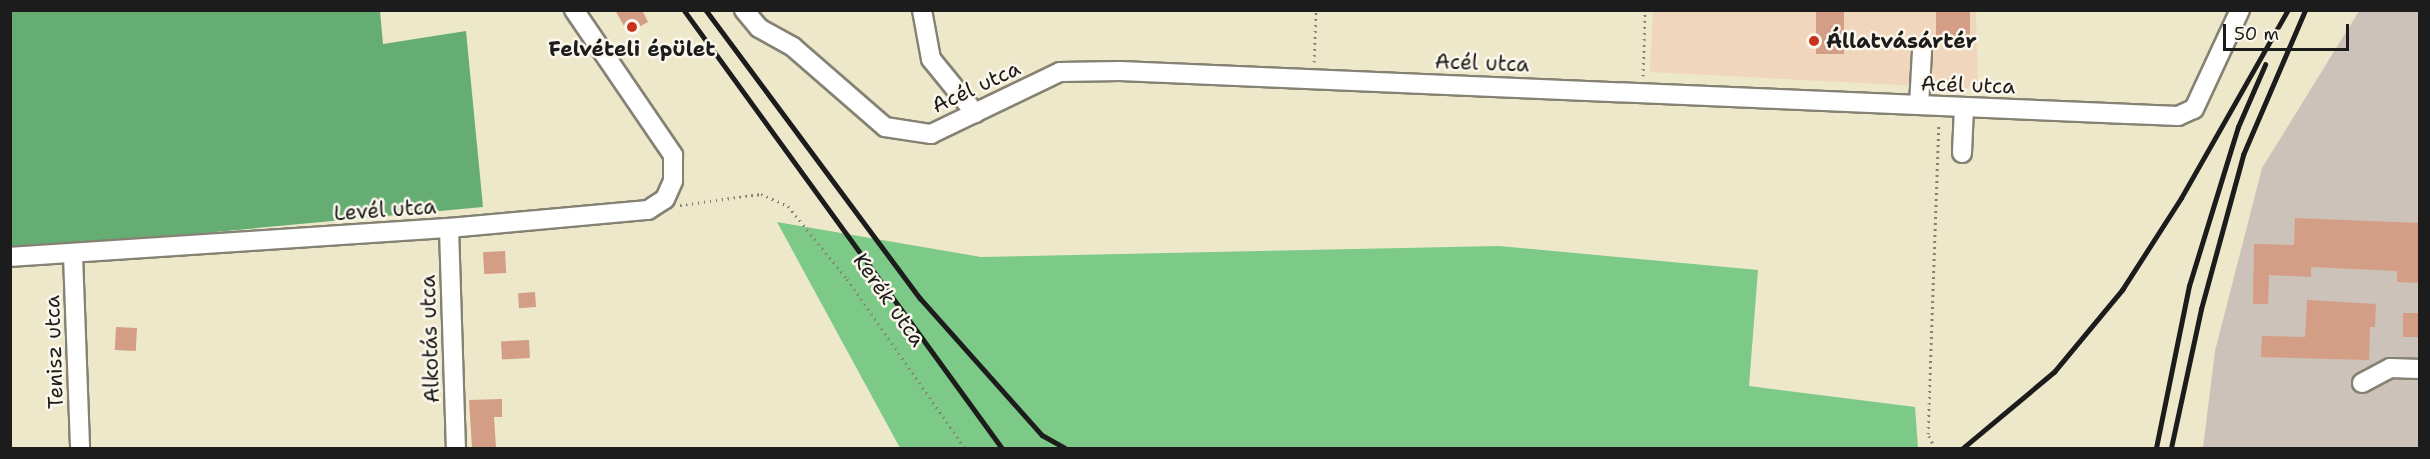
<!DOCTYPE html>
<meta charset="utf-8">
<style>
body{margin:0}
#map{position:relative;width:2430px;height:459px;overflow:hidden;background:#eee8cb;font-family:"Shantell Sans",sans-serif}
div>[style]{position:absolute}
.built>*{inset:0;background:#efd6bc}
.industrial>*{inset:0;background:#cdc2b9}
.green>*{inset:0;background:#7dc988}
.forest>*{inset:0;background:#66ad74}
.building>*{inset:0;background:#d49d85;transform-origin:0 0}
.path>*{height:3px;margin-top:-1.5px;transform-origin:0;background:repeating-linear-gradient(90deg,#858274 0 1.5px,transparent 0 6px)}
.roads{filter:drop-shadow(2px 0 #858274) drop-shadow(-2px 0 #858274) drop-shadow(0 2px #858274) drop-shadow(0 -2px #858274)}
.minor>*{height:18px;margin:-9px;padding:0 9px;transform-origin:9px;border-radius:9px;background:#fff}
.rail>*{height:4.5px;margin:-2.25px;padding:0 2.25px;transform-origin:2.25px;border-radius:2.25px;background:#1c1c1c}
.dots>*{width:16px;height:16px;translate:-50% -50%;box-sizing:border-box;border:3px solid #fbf7ec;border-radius:50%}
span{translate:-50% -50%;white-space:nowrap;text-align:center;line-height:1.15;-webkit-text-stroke:5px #fbf7ec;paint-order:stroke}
.poi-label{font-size:21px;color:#1c1c1c;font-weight:700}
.left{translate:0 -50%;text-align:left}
.street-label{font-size:21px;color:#1c1c1c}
.frame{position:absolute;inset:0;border:12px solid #1c1c1c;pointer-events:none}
.scale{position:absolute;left:2223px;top:24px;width:126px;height:27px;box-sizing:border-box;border:3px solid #1c1c1c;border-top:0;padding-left:8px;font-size:18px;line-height:21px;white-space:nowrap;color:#1c1c1c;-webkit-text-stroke:4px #fbf7ec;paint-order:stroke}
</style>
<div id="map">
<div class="built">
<i style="clip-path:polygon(1653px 11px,1976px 11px,1978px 89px,1650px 72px)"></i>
</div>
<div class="industrial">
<i style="clip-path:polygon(2359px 11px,2419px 11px,2419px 448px,2203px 448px,2215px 351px,2262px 168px)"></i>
</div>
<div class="green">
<i style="clip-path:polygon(777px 222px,981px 257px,1499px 246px,1758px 270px,1749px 386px,1915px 407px,1918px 448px,900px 448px)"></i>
</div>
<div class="forest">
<i style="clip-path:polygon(11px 11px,380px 11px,383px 44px,466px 31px,483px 207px,11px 251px)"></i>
</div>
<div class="building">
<i style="clip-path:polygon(615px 10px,642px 10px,648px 22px,628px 33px)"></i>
<i style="left:1816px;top:10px;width:28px;height:44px"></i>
<i style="left:1936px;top:10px;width:34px;height:31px"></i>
<i style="clip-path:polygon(2295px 218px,2420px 223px,2419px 283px,2397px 282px,2397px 271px,2311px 267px,2311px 277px,2269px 275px,2268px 304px,2253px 304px,2254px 244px,2294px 245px)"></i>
<i style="left:505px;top:251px;width:22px;height:22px;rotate:87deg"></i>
<i style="left:535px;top:292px;width:15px;height:17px;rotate:86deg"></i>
<i style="clip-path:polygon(2307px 300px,2376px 304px,2375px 327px,2370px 327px,2369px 360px,2261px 357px,2262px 336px,2305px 337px)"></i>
<i style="left:2403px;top:313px;width:17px;height:24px"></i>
<i style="left:116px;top:327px;width:21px;height:23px;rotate:3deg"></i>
<i style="left:529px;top:340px;width:18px;height:28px;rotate:87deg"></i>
<i style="clip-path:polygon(502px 399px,502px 417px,494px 417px,496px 447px,472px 448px,469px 400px)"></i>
</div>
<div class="path">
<i style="left:1314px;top:62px;width:52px;rotate:-87.8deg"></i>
<i style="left:1643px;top:76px;width:66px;rotate:-88.3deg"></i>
<i style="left:680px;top:205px;width:82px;rotate:-7.7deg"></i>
<i style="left:761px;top:194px;width:30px;rotate:24deg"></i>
<i style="left:788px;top:206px;width:94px;rotate:51.1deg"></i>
<i style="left:847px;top:279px;width:206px;rotate:55.1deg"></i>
<i style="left:1935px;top:448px;width:16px;rotate:-117deg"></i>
<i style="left:1928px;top:434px;width:311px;rotate:-88deg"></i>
</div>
<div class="roads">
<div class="minor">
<i style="left:744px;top:10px;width:23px;rotate:50deg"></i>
<i style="left:759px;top:28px;width:39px;rotate:29deg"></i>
<i style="left:793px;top:47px;width:122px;rotate:41deg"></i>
<i style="left:885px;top:127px;width:47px;rotate:8.7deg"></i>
<i style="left:931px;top:134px;width:143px;rotate:-25.7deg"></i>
<i style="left:1060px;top:72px;width:60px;rotate:-1deg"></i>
<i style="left:1120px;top:71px;width:1059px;rotate:2.44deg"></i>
<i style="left:2178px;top:116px;width:17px;rotate:-24deg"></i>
<i style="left:2194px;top:109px;width:109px;rotate:-65.1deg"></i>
<i style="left:922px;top:10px;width:50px;rotate:79.6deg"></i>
<i style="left:931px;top:59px;width:70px;rotate:50.8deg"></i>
<i style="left:1919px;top:105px;width:54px;rotate:-86.8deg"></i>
<i style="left:1962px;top:153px;width:46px;rotate:-87.5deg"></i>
<i style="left:449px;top:228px;width:220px;rotate:88.2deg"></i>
<i style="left:73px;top:255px;width:193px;rotate:87.9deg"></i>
<i style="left:10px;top:257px;width:440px;rotate:-3.8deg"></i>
<i style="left:449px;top:228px;width:200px;rotate:-5.2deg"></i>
<i style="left:648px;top:210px;width:20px;rotate:-33deg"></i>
<i style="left:665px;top:199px;width:20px;rotate:-66deg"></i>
<i style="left:673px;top:181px;width:26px;rotate:-90deg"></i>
<i style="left:673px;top:155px;width:176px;rotate:-124.3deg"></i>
<i style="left:2362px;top:383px;width:32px;rotate:-28deg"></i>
<i style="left:2390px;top:368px;width:30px;rotate:2deg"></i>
</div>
</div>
<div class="rail">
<i style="left:684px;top:10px;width:541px;rotate:54.02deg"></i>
<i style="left:706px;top:10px;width:359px;rotate:53.4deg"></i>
<i style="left:920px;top:298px;width:183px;rotate:48.3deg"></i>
<i style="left:1042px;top:435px;width:26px;rotate:29deg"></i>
<i style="left:1963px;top:448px;width:119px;rotate:-39.9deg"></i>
<i style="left:2054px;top:372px;width:107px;rotate:-50.3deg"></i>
<i style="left:2122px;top:290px;width:109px;rotate:-57.3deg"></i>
<i style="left:2181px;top:198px;width:216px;rotate:-60.4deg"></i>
<i style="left:2156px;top:448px;width:165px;rotate:-78.5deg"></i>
<i style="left:2189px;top:286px;width:166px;rotate:-72.9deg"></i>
<i style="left:2238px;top:127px;width:68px;rotate:-66.5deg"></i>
<i style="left:2171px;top:448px;width:142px;rotate:-77.8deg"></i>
<i style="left:2201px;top:309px;width:160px;rotate:-74.7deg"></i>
<i style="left:2243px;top:155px;width:158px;rotate:-66.8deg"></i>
</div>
<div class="dots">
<i style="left:632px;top:27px;background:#c8321e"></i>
<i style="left:1814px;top:41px;background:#c8321e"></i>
</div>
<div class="poi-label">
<span class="left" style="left:1826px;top:41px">Állatvásártér</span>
<span style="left:632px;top:49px">Felvételi épület</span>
</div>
<div class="street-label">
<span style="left:1482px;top:63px;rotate:2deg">Acél utca</span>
<span style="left:1968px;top:85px;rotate:2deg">Acél utca</span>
<span style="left:976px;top:87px;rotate:-25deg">Acél utca</span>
<span style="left:385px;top:210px;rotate:-4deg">Levél utca</span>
<span style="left:889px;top:300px;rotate:55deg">Kerék utca</span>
<span style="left:430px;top:339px;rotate:-92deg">Alkotás utca</span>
<span style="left:54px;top:352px;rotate:-92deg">Tenisz utca</span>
</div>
<div class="frame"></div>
<div class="scale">50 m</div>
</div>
